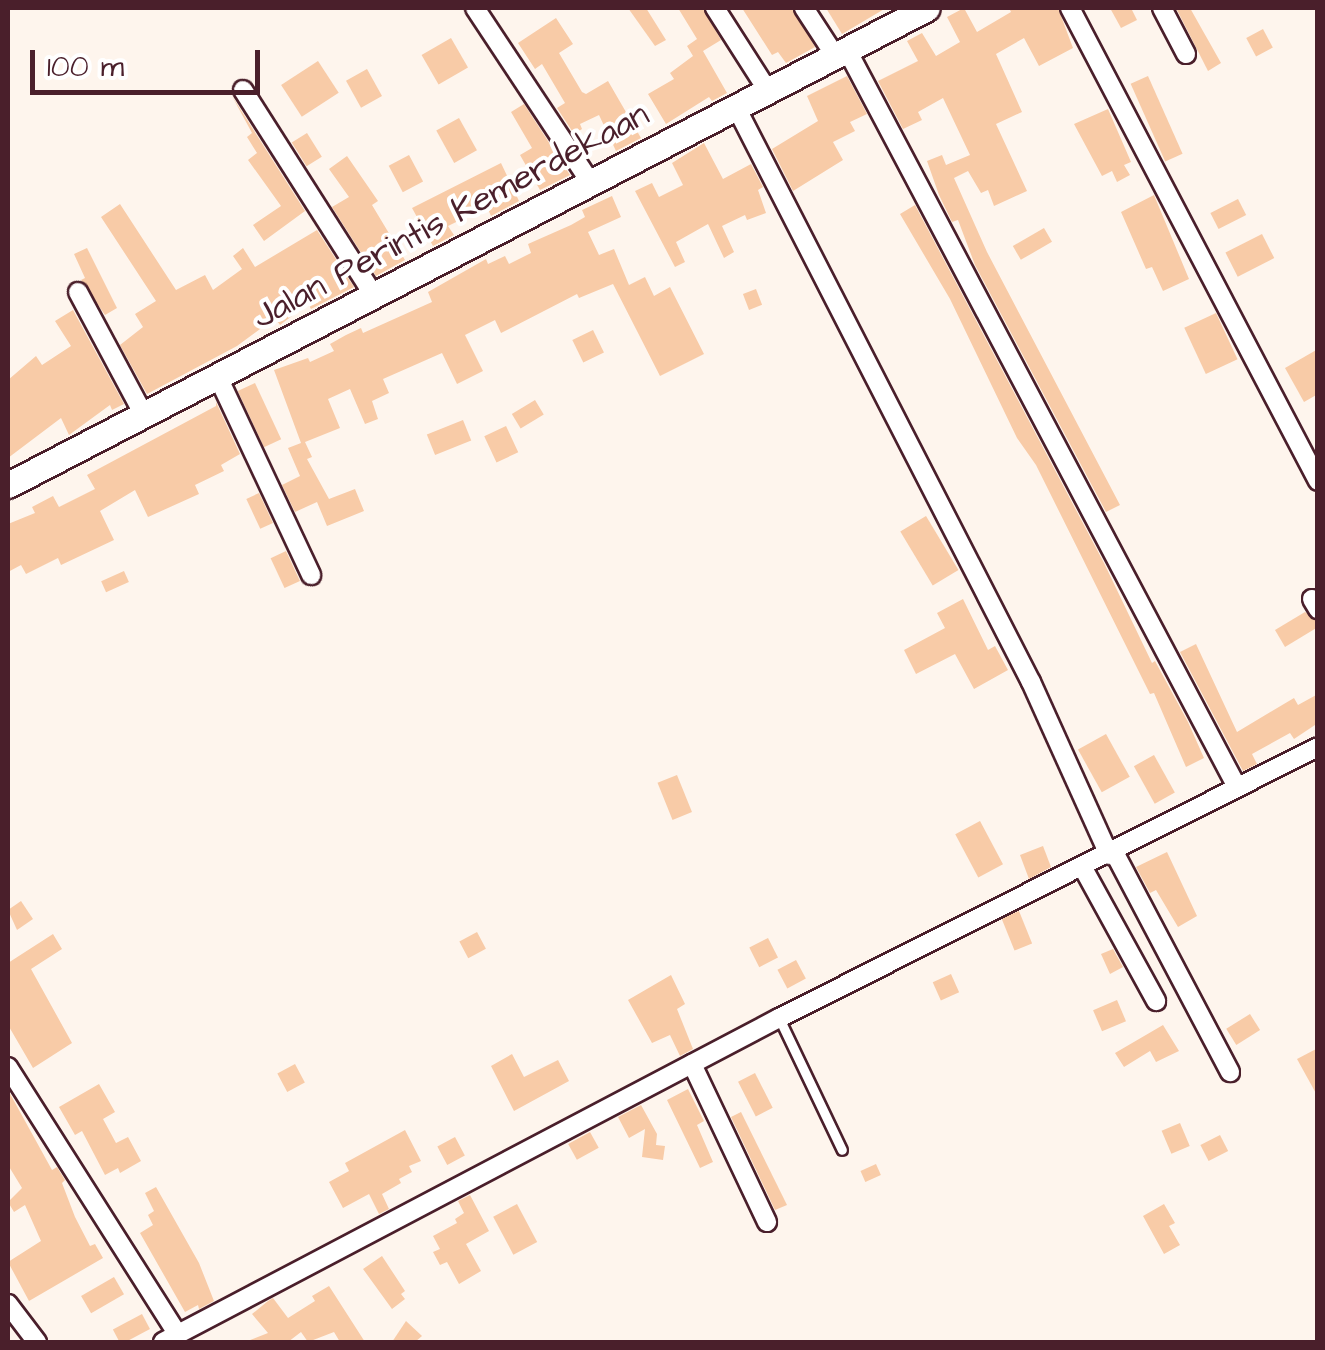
<!DOCTYPE html>
<style>
body{margin:0}
#map{position:relative;width:1325px;height:1350px;overflow:hidden;background:#fef5ed;font-family:"Architects Daughter",sans-serif}
div>[style]{position:absolute}
.building>*{inset:0;background:#f8cba7;transform-origin:0 0}
.roads{filter:drop-shadow(2px 0 #4a1f2b) drop-shadow(-2px 0 #4a1f2b) drop-shadow(0 2px #4a1f2b) drop-shadow(0 -2px #4a1f2b)}
.lane>*{height:9px;margin:-4.5px;padding:0 4.5px;transform-origin:4.5px;border-radius:4.5px;background:#fff}
.street>*{height:18px;margin:-9px;padding:0 9px;transform-origin:9px;border-radius:9px;background:#fff}
.secondary>*{height:25px;margin:-12.5px;padding:0 12.5px;transform-origin:12.5px;border-radius:12.5px;background:#fff}
span{translate:-50% -50%;white-space:nowrap;text-align:center;line-height:1.15;-webkit-text-stroke:8px #fff;paint-order:stroke}
.street-label{font-size:35px;color:#4a1f2b}
.frame{position:absolute;inset:0;border:10px solid #4a1f2b;pointer-events:none}
.scale{position:absolute;left:30px;top:50px;width:230px;height:45px;box-sizing:border-box;border:5px solid #4a1f2b;border-top:0;padding-left:12px;font-size:30px;line-height:35px;white-space:nowrap;color:#4a1f2b;-webkit-text-stroke:8px #fff;paint-order:stroke}
</style>
<div id="map">
<div class="building">
<i style="clip-path:polygon(628px 8px,646px 8px,666px 40px,655px 46px)"></i>
<i style="clip-path:polygon(678px 8px,703px 8px,721px 40px,703px 51px,727px 93px,712px 101px,709px 97px,666px 124px,648px 94px,674px 79px,670px 73px,693px 56px,687px 46px,697px 39px)"></i>
<i style="clip-path:polygon(742px 8px,792px 8px,815px 47px,786px 63px,778px 52px,772px 55px)"></i>
<i style="clip-path:polygon(826px 8px,886px 8px,842px 34px)"></i>
<i style="clip-path:polygon(964px 8px,977px 32px,1011px 12px,1009px 8px,1058px 8px,1073px 48px,1039px 66px,1024px 38px,996px 54px,1022px 112px,996px 124px,1027px 191px,994px 206px,988px 190px,981px 193px,968px 171px,954px 178px,987px 252px,1120px 505px,1106px 512px,975px 265px,958px 220px,952px 222px,939px 195px,927px 161px,942px 155px,946px 165px,970px 155px,943px 98px,918px 112px,922px 120px,903px 129px,878px 81px,918px 61px,907px 41px,922px 33px,936px 56px,960px 42px,947px 17px)"></i>
<i style="clip-path:polygon(1110px 8px,1131px 8px,1137px 20px,1121px 28px)"></i>
<i style="clip-path:polygon(1176px 8px,1190px 8px,1221px 63px,1208px 71px)"></i>
<i style="clip-path:polygon(556px 18px,573px 44px,559px 53px,582px 92px,586px 94px,608px 81px,641px 138px,616px 151px,599px 115px,580px 124px,582px 129px,574px 134px,557px 108px,565px 103px,542px 64px,535px 69px,518px 43px)"></i>
<i style="left:1263px;top:29px;width:21px;height:19px;rotate:62deg"></i>
<i style="left:451px;top:38px;width:34px;height:34px;rotate:60deg"></i>
<i style="left:318px;top:61px;width:38px;height:44px;rotate:57deg"></i>
<i style="left:367px;top:69px;width:31px;height:24px;rotate:61deg"></i>
<i style="clip-path:polygon(847px 76px,867px 114px,850px 122px,855px 131px,833px 142px,843px 160px,793px 191px,772px 149px,818px 121px,807px 96px)"></i>
<i style="left:1148px;top:76px;width:85px;height:19px;rotate:66deg"></i>
<i style="clip-path:polygon(232px 96px,305px 211px,264px 241px,253px 225px,281px 206px,248px 160px,257px 153px,247px 137px,252px 133px)"></i>
<i style="clip-path:polygon(524px 104px,570px 175px,540px 190px,520px 155px,532px 148px,511px 112px)"></i>
<i style="clip-path:polygon(1108px 109px,1131px 162px,1124px 165px,1130px 175px,1117px 182px,1112px 171px,1102px 176px,1074px 124px)"></i>
<i style="left:459px;top:118px;width:37px;height:26px;rotate:61deg"></i>
<i style="left:307px;top:133px;width:28px;height:18px;rotate:58deg"></i>
<i style="clip-path:polygon(704px 143px,723px 179px,751px 164px,763px 187px,758px 190px,766px 213px,747px 220px,745px 215px,722px 226px,734px 252px,724px 258px,708px 224px,676px 242px,685px 262px,675px 267px,635px 191px,652px 183px,659px 197px,683px 185px,672px 163px)"></i>
<i style="left:409px;top:155px;width:30px;height:23px;rotate:62deg"></i>
<i style="clip-path:polygon(347px 156px,378px 201px,372px 205px,405px 260px,376px 276px,332px 207px,349px 197px,329px 169px)"></i>
<i style="clip-path:polygon(501px 163px,519px 201px,491px 216px,487px 207px,448px 226px,454px 235px,433px 246px,412px 208px)"></i>
<i style="clip-path:polygon(1154px 195px,1189px 279px,1163px 291px,1152px 267px,1146px 269px,1121px 212px)"></i>
<i style="clip-path:polygon(612px 196px,621px 217px,588px 232px,599px 255px,614px 249px,629px 285px,645px 277px,654px 296px,670px 287px,704px 354px,660px 376px,613px 284px,579px 298px,577px 294px,501px 333px,495px 320px,465px 335px,483px 371px,457px 384px,442px 353px,383px 379px,389px 393px,372px 401px,378px 419px,365px 424px,350px 389px,328px 399px,340px 428px,305px 442px,312px 457px,307px 459px,329px 499px,355px 489px,364px 511px,327px 526px,317px 502px,295px 512px,282px 485px,300px 476px,288px 448px,301px 443px,274px 370px,308px 358px,310px 362px,334px 351px,330px 344px,346px 335px,361px 328px,363px 333px,432px 302px,428px 292px,486px 259px,488px 264px,505px 256px,509px 264px,531px 253px,528px 244px,571px 225px,585px 217px,582px 210px)"></i>
<i style="left:1238px;top:199px;width:18px;height:31px;rotate:63deg"></i>
<i style="clip-path:polygon(120px 204px,176px 290px,205px 275px,213px 290px,242px 269px,233px 256px,243px 248px,255px 267px,317px 230px,354px 287px,311px 309px,308px 304px,280px 325px,275px 318px,237px 346px,147px 394px,120px 345px,143px 327px,135px 314px,156px 301px,101px 217px)"></i>
<i style="clip-path:polygon(915px 205px,1104px 563px,1152px 663px,1155px 661px,1188px 722px,1204px 758px,1186px 767px,1154px 693px,1150px 694px,1036px 465px,1017px 438px,950px 299px,900px 214px)"></i>
<i style="left:1044px;top:228px;width:16px;height:36px;rotate:60deg"></i>
<i style="left:1262px;top:234px;width:27px;height:41px;rotate:63deg"></i>
<i style="clip-path:polygon(87px 248px,117px 308px,105px 315px,81px 280px,85px 278px,74px 254px)"></i>
<i style="left:756px;top:289px;width:17px;height:14px;rotate:69deg"></i>
<i style="clip-path:polygon(73px 310px,124px 404px,112px 410px,110px 405px,69px 435px,61px 418px,8px 458px,8px 380px,36px 356px,42px 365px,71px 346px,55px 321px)"></i>
<i style="left:1216px;top:313px;width:51px;height:35px;rotate:65deg"></i>
<i style="left:593px;top:330px;width:25px;height:23px;rotate:64deg"></i>
<i style="clip-path:polygon(1318px 349px,1318px 394px,1304px 402px,1285px 368px)"></i>
<i style="left:255px;top:383px;width:62px;height:19px;rotate:65deg"></i>
<i style="left:535px;top:400px;width:17px;height:27px;rotate:59deg"></i>
<i style="clip-path:polygon(216px 402px,240px 454px,221px 465px,224px 471px,195px 485px,199px 494px,148px 517px,135px 490px,100px 511px,114px 540px,61px 565px,58px 558px,26px 574px,21px 565px,8px 572px,8px 524px,35px 513px,32px 507px,53px 496px,59px 507px,95px 489px,87px 475px,216px 406px)"></i>
<i style="left:463px;top:420px;width:22px;height:39px;rotate:68deg"></i>
<i style="left:506px;top:426px;width:29px;height:24px;rotate:65deg"></i>
<i style="left:259px;top:493px;width:33px;height:14px;rotate:65deg"></i>
<i style="left:926px;top:516px;width:63px;height:30px;rotate:59deg"></i>
<i style="left:286px;top:551px;width:33px;height:17px;rotate:65deg"></i>
<i style="left:124px;top:571px;width:12px;height:25px;rotate:66deg"></i>
<i style="clip-path:polygon(963px 599px,988px 650px,995px 646px,1008px 670px,974px 689px,955px 654px,916px 674px,904px 650px,945px 628px,937px 613px)"></i>
<i style="clip-path:polygon(1305px 612px,1318px 621px,1318px 627px,1285px 647px,1275px 630px)"></i>
<i style="clip-path:polygon(1196px 644px,1237px 732px,1294px 698px,1298px 705px,1318px 694px,1318px 723px,1294px 739px,1290px 733px,1252px 754px,1257px 764px,1243px 771px,1180px 652px)"></i>
<i style="left:1106px;top:734px;width:49px;height:32px;rotate:61deg"></i>
<i style="left:1154px;top:755px;width:43px;height:23px;rotate:61deg"></i>
<i style="left:677px;top:775px;width:40px;height:21px;rotate:68deg"></i>
<i style="left:980px;top:821px;width:49px;height:28px;rotate:62deg"></i>
<i style="clip-path:polygon(1043px 846px,1051px 867px,1029px 879px,1020px 855px)"></i>
<i style="clip-path:polygon(1167px 852px,1197px 916px,1178px 927px,1156px 890px,1150px 893px,1136px 867px)"></i>
<i style="clip-path:polygon(21px 901px,33px 919px,17px 930px,8px 910px)"></i>
<i style="left:1019px;top:911px;width:35px;height:19px;rotate:68deg"></i>
<i style="left:477px;top:932px;width:19px;height:20px;rotate:62deg"></i>
<i style="clip-path:polygon(53px 934px,62px 949px,31px 969px,72px 1043px,33px 1068px,8px 1025px,8px 963px)"></i>
<i style="left:768px;top:938px;width:22px;height:21px;rotate:63deg"></i>
<i style="clip-path:polygon(1113px 949px,1123px 967px,1110px 974px,1101px 954px)"></i>
<i style="left:796px;top:960px;width:21px;height:21px;rotate:62deg"></i>
<i style="left:951px;top:974px;width:20px;height:20px;rotate:66deg"></i>
<i style="clip-path:polygon(671px 975px,685px 1004px,677px 1009px,693px 1049px,680px 1056px,670px 1035px,652px 1043px,628px 1000px)"></i>
<i style="left:1117px;top:1000px;width:23px;height:26px;rotate:67deg"></i>
<i style="left:1250px;top:1014px;width:19px;height:28px;rotate:58deg"></i>
<i style="clip-path:polygon(1163px 1025px,1179px 1051px,1156px 1062px,1150px 1051px,1124px 1067px,1115px 1053px)"></i>
<i style="clip-path:polygon(1318px 1048px,1318px 1097px,1297px 1059px)"></i>
<i style="clip-path:polygon(512px 1054px,524px 1077px,558px 1060px,569px 1081px,514px 1111px,491px 1066px)"></i>
<i style="left:295px;top:1064px;width:21px;height:20px;rotate:62deg"></i>
<i style="left:755px;top:1073px;width:39px;height:19px;rotate:63deg"></i>
<i style="clip-path:polygon(99px 1084px,115px 1112px,103px 1119px,116px 1143px,128px 1137px,141px 1161px,120px 1173px,118px 1168px,105px 1175px,82px 1131px,75px 1135px,59px 1107px)"></i>
<i style="clip-path:polygon(688px 1089px,704px 1121px,697px 1125px,713px 1162px,700px 1168px,667px 1100px)"></i>
<i style="clip-path:polygon(8px 1090px,52px 1170px,57px 1167px,65px 1180px,62px 1183px,75px 1217px,90px 1246px,95px 1244px,103px 1258px,29px 1301px,8px 1262px,41px 1241px,25px 1205px,14px 1212px,8px 1202px,22px 1188px,8px 1165px)"></i>
<i style="clip-path:polygon(641px 1105px,657px 1134px,656px 1145px,665px 1146px,663px 1160px,642px 1157px,645px 1129px,629px 1138px,618px 1117px)"></i>
<i style="clip-path:polygon(741px 1112px,787px 1205px,775px 1210px,731px 1117px)"></i>
<i style="left:1180px;top:1123px;width:25px;height:20px;rotate:67deg"></i>
<i style="clip-path:polygon(405px 1130px,421px 1161px,409px 1166px,412px 1172px,399px 1179px,401px 1183px,382px 1194px,389px 1209px,379px 1214px,369px 1194px,343px 1208px,329px 1182px,349px 1171px,345px 1163px)"></i>
<i style="left:590px;top:1132px;width:18px;height:25px;rotate:61deg"></i>
<i style="left:1220px;top:1135px;width:18px;height:22px;rotate:63deg"></i>
<i style="left:455px;top:1137px;width:21px;height:20px;rotate:62deg"></i>
<i style="left:876px;top:1164px;width:12px;height:17px;rotate:66deg"></i>
<i style="clip-path:polygon(156px 1187px,199px 1263px,214px 1301px,199px 1309px,198px 1305px,185px 1312px,140px 1233px,153px 1225px,148px 1215px,154px 1211px,145px 1193px)"></i>
<i style="clip-path:polygon(470px 1195px,489px 1231px,466px 1244px,481px 1271px,459px 1284px,447px 1262px,440px 1265px,433px 1252px,440px 1249px,433px 1236px,457px 1223px,455px 1219px,464px 1213px,458px 1201px)"></i>
<i style="left:517px;top:1204px;width:43px;height:27px;rotate:62deg"></i>
<i style="clip-path:polygon(1164px 1204px,1175px 1223px,1169px 1226px,1180px 1245px,1164px 1254px,1143px 1216px)"></i>
<i style="clip-path:polygon(382px 1256px,405px 1291px,401px 1294px,405px 1299px,392px 1309px,363px 1269px)"></i>
<i style="left:114px;top:1277px;width:20px;height:38px;rotate:60deg"></i>
<i style="clip-path:polygon(329px 1286px,365px 1342px,340px 1342px,334px 1332px,308px 1342px,301px 1332px,288px 1342px,245px 1342px,268px 1333px,252px 1314px,268px 1301px,273px 1298px,288px 1318px,315px 1301px,312px 1296px)"></i>
<i style="left:142px;top:1314px;width:17px;height:33px;rotate:62deg"></i>
<i style="clip-path:polygon(406px 1321px,422px 1336px,415px 1342px,392px 1342px)"></i>
</div>
<div class="roads">
<div class="lane">
<i style="left:779px;top:1018px;width:146px;rotate:64.5deg"></i>
</div>
<div class="street">
<i style="left:475px;top:8px;width:206px;rotate:56.5deg"></i>
<i style="left:715px;top:8px;width:98px;rotate:57.4deg"></i>
<i style="left:804px;top:8px;width:55px;rotate:56.9deg"></i>
<i style="left:1070px;top:8px;width:534px;rotate:62.33deg"></i>
<i style="left:1162px;top:8px;width:52px;rotate:62.4deg"></i>
<i style="left:846px;top:48px;width:836px;rotate:62.12deg"></i>
<i style="left:243px;top:90px;width:246px;rotate:57.5deg"></i>
<i style="left:736px;top:107px;width:646px;rotate:62.84deg"></i>
<i style="left:1031px;top:682px;width:190px;rotate:65.7deg"></i>
<i style="left:78px;top:292px;width:137px;rotate:61.8deg"></i>
<i style="left:218px;top:377px;width:219px;rotate:64.8deg"></i>
<i style="left:1312px;top:599px;width:12px;rotate:59deg"></i>
<i style="left:1114px;top:852px;width:249px;rotate:62.2deg"></i>
<i style="left:1083px;top:868px;width:152px;rotate:61.2deg"></i>
<i style="left:692px;top:1064px;width:175px;rotate:64.6deg"></i>
<i style="left:8px;top:1067px;width:317px;rotate:57.6deg"></i>
<i style="left:8px;top:1304px;width:48px;rotate:52.7deg"></i>
<i style="left:163px;top:1342px;width:696px;rotate:-27.74deg"></i>
<i style="left:779px;top:1018px;width:603px;rotate:-26.69deg"></i>
</div>
<div class="secondary">
<i style="left:8px;top:485px;width:1035px;rotate:-27.43deg"></i>
</div>
</div>
<div class="street-label">
<span style="left:451px;top:216px;rotate:-28deg">Jalan Perintis Kemerdekaan</span>
</div>
<div class="frame"></div>
<div class="scale">100 m</div>
</div>
